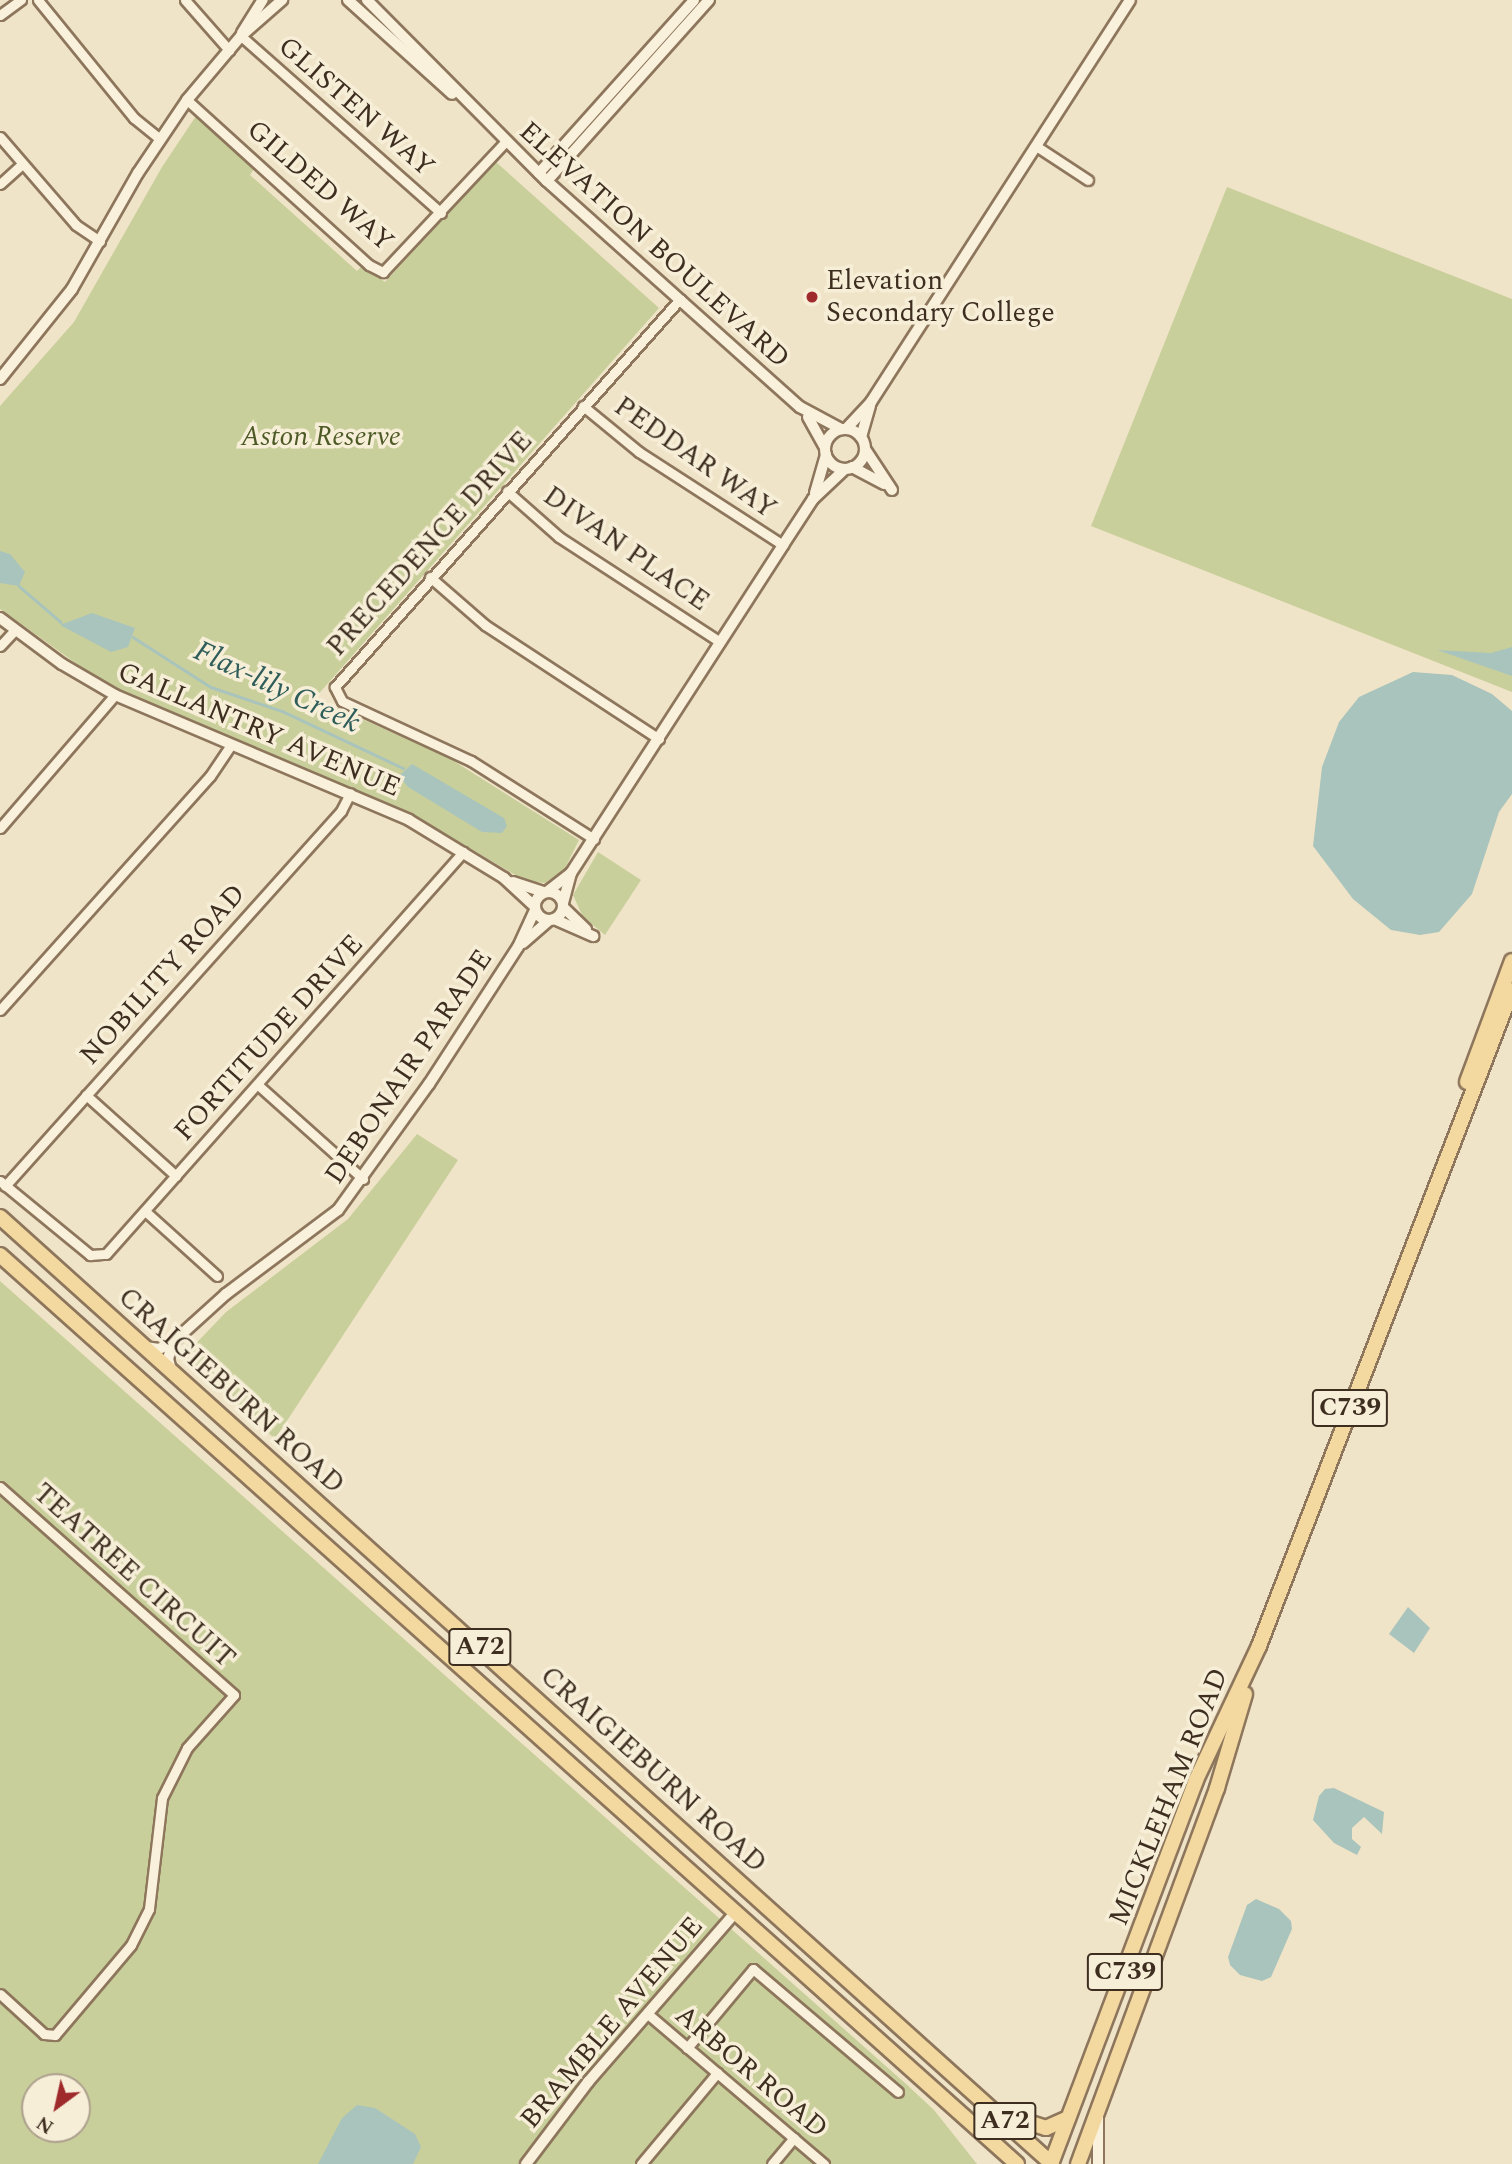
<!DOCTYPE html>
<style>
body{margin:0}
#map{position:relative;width:1512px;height:2164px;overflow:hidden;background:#f0e4c8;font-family:Spectral,serif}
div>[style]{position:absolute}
.green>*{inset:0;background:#c9cf9b}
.water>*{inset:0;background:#a9c4bc}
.stream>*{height:2.5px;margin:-1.25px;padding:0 1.25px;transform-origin:1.25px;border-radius:1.25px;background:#a9c4bc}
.roads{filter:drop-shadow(2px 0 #8d765c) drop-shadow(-2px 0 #8d765c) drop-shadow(0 2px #8d765c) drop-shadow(0 -2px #8d765c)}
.minor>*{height:9px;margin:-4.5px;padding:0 4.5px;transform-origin:4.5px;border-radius:4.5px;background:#faf1dc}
.tertiary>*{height:10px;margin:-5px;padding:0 5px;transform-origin:5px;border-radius:5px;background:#faf1dc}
.tertiary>.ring{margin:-5px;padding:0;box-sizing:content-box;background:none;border:10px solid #faf1dc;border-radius:50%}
.primary>*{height:14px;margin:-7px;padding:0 7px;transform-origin:7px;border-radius:7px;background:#f3d9a0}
.dots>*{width:19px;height:19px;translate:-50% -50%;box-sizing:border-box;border:4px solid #f7eed8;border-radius:50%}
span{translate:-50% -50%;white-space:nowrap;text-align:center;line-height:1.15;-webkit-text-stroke:7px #f7eed8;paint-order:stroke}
.shield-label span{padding:2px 5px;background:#f7eed8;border:2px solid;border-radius:5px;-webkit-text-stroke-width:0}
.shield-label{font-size:26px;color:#3d2e20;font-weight:700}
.street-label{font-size:28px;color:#3d2e20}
.poi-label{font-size:28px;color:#3d2e20}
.left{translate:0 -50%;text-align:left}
.park-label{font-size:28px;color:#4d5a26;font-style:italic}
.water-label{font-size:30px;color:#2f5d5a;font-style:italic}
.north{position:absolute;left:21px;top:2073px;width:70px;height:70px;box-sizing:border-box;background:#f7eed8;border:2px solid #ada18e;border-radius:50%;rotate:213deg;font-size:19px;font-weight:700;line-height:28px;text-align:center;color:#3d2e20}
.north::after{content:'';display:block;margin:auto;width:24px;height:32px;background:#9e2a2b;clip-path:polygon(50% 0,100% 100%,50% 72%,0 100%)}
</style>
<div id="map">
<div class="green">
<i style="clip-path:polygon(196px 116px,254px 169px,250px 175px,357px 271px,362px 266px,385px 282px,496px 162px,659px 308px,315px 698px,449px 758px,579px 840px,564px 870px,545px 883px,525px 881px,416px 816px,126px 693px,84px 669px,0 609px,0 406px,74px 322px,162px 167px)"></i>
<i style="clip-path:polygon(1227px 187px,1512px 299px,1512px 692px,1091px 526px)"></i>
<i style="clip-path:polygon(598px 852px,641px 880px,605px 935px,583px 917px,573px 895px)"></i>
<i style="clip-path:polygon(417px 1134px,458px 1160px,275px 1439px,183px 1357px,226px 1312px,348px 1219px)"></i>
<i style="clip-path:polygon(evenodd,0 1281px,905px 2083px,934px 2110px,977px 2164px,0 2164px,0 1281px,35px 2087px,77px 2087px,77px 2129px,35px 2129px,35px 2087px)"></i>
</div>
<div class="water">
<i style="clip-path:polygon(0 551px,10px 554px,25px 572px,19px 586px,0 583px)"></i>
<i style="clip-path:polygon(92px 613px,135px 628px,128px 647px,111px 652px,60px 625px)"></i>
<i style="clip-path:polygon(1512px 647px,1512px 676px,1437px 650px,1491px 653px)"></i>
<i style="clip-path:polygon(1413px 672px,1452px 675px,1492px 694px,1512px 711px,1512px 794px,1499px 812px,1472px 894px,1439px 932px,1420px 935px,1391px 930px,1353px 899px,1313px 846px,1322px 767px,1339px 722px,1359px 697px)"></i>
<i style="clip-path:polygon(412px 764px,504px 818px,507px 826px,502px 833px,482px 832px,408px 787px,399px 776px)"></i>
<i style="clip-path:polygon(1408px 1607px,1430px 1628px,1414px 1653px,1389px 1634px)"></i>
<i style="clip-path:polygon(1334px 1788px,1384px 1812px,1382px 1834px,1364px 1817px,1352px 1828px,1352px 1839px,1361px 1847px,1357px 1855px,1334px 1843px,1313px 1820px,1319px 1796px,1325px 1789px)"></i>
<i style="clip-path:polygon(1256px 1899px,1279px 1909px,1291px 1921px,1292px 1929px,1271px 1977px,1262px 1981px,1240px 1975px,1230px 1965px,1228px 1957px,1247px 1905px)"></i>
<i style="clip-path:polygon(357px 2105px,375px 2108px,415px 2134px,421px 2147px,413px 2164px,318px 2164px,342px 2118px)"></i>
</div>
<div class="stream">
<i style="left:19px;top:586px;width:55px;rotate:40.6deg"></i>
<i style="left:133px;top:637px;width:93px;rotate:32.7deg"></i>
<i style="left:211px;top:687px;width:75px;rotate:18.7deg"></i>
<i style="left:282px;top:711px;width:134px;rotate:25.2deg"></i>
</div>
<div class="roads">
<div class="minor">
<i style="left:38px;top:0;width:152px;rotate:50.9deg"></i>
<i style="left:134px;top:118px;width:33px;rotate:39deg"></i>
<i style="left:185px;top:0;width:67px;rotate:48.7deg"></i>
<i style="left:0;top:15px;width:26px;rotate:-36deg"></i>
<i style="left:241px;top:36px;width:267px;rotate:41.5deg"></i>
<i style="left:187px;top:100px;width:246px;rotate:42.2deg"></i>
<i style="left:369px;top:265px;width:16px;rotate:27deg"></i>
<i style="left:383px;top:272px;width:178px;rotate:-46.8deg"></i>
<i style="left:0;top:137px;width:116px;rotate:49.2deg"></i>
<i style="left:76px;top:225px;width:29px;rotate:34deg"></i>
<i style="left:1036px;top:146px;width:62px;rotate:33.2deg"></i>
<i style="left:0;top:184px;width:30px;rotate:-42deg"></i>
<i style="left:583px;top:406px;width:72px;rotate:39.4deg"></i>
<i style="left:639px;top:452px;width:171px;rotate:32.9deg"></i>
<i style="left:507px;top:491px;width:69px;rotate:41.5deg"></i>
<i style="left:559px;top:537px;width:192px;rotate:33.1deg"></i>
<i style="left:430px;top:577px;width:73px;rotate:41.1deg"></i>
<i style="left:485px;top:625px;width:208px;rotate:33.2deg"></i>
<i style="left:0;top:646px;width:22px;rotate:-47deg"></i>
<i style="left:0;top:828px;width:176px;rotate:-49.2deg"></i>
<i style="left:594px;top:839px;width:146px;rotate:-147.6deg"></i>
<i style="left:471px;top:761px;width:142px;rotate:-155.1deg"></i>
<i style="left:342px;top:701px;width:16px;rotate:-117deg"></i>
<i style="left:335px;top:687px;width:519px;rotate:-48.36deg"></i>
<i style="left:0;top:1010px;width:314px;rotate:-48.1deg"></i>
<i style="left:210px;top:776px;width:37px;rotate:-56deg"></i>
<i style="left:258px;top:1085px;width:141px;rotate:41.8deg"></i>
<i style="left:86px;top:1095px;width:121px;rotate:42deg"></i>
<i style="left:0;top:1181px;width:117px;rotate:39.4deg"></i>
<i style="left:90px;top:1255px;width:16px;rotate:-4deg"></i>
<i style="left:106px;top:1254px;width:538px;rotate:-48.39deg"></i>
<i style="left:5px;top:1186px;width:504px;rotate:-48.14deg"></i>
<i style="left:341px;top:811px;width:20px;rotate:-63deg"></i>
<i style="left:145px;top:1211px;width:97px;rotate:42.1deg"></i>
<i style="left:0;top:1487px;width:313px;rotate:41.6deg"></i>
<i style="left:234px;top:1695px;width:71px;rotate:131.6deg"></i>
<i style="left:187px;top:1748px;width:56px;rotate:116.6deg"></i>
<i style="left:162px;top:1798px;width:112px;rotate:96.7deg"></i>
<i style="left:149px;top:1909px;width:40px;rotate:116.6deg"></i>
<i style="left:131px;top:1945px;width:118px;rotate:130.2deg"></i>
<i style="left:55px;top:2035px;width:11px;rotate:-175deg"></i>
<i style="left:44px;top:2034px;width:59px;rotate:-137.7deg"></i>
<i style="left:649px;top:2015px;width:230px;rotate:40.4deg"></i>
<i style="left:687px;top:2048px;width:103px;rotate:-50.1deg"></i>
<i style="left:753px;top:1969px;width:190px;rotate:40.3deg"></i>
<i style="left:641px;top:2164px;width:119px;rotate:-50.1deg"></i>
<i style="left:772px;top:2164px;width:34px;rotate:-50deg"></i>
</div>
<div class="tertiary">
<i style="left:348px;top:0;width:140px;rotate:42.1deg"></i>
<i style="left:367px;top:0;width:255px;rotate:45.2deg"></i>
<i style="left:547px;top:181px;width:339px;rotate:41.8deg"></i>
<i style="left:800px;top:407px;width:47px;rotate:28.2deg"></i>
<i style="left:242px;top:33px;width:39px;rotate:-58deg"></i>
<i style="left:539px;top:173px;width:232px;rotate:-48.1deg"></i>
<i style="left:547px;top:181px;width:243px;rotate:-48.2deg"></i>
<i style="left:0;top:379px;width:115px;rotate:-51.3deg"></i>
<i style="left:72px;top:289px;width:133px;rotate:-60.4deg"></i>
<i style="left:138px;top:173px;width:88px;rotate:-56.1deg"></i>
<i style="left:187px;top:100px;width:84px;rotate:-49.8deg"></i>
<i style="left:241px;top:36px;width:55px;rotate:-41.3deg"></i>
<i style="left:808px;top:417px;width:35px;rotate:61deg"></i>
<i style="left:846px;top:429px;width:37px;rotate:-47deg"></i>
<i style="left:871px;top:402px;width:478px;rotate:-57.2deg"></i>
<i class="ring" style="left:825px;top:429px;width:30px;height:30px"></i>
<i style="left:861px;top:437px;width:33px;rotate:-74deg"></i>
<i style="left:865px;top:449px;width:49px;rotate:56.6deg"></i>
<i style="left:852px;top:467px;width:36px;rotate:28deg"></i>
<i style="left:815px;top:493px;width:40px;rotate:-74deg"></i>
<i style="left:0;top:618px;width:77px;rotate:36.6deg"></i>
<i style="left:62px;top:664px;width:61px;rotate:30.3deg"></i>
<i style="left:115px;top:695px;width:319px;rotate:23deg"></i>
<i style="left:409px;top:820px;width:111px;rotate:31.4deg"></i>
<i style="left:504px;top:878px;width:41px;rotate:43deg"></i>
<i style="left:513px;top:882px;width:32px;rotate:18deg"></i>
<i style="left:548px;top:891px;width:29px;rotate:-38deg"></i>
<i class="ring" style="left:535px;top:892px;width:18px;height:18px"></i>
<i style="left:563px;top:903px;width:31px;rotate:-75deg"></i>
<i style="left:571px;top:873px;width:391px;rotate:-57.1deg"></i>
<i style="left:783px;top:545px;width:55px;rotate:-56.9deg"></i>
<i style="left:813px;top:499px;width:44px;rotate:-43.2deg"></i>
<i style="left:563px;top:907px;width:32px;rotate:44deg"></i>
<i style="left:554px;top:919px;width:43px;rotate:23.6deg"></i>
<i style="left:523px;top:943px;width:35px;rotate:-41deg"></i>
<i style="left:145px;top:1347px;width:14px;rotate:8deg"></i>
<i style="left:159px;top:1349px;width:16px;rotate:-27deg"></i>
<i style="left:173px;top:1342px;width:72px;rotate:-42.2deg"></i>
<i style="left:226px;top:1294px;width:140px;rotate:-36.9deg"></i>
<i style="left:338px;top:1210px;width:155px;rotate:-54.2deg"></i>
<i style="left:429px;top:1084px;width:163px;rotate:-57deg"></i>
<i style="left:518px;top:947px;width:41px;rotate:-65.3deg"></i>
<i style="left:171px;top:1370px;width:11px;rotate:-105deg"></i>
<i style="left:168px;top:1359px;width:18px;rotate:-74deg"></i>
<i style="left:526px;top:2164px;width:103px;rotate:-52.9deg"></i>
<i style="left:588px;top:2082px;width:224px;rotate:-49deg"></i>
<i style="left:1098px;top:2164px;width:48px;rotate:-90deg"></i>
</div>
<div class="primary">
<i style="left:1467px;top:1082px;width:129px;rotate:-69.6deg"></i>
<i style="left:0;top:1217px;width:1415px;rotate:41.99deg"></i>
<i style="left:0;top:1255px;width:1364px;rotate:41.79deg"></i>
<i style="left:1006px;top:2115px;width:42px;rotate:18deg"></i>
<i style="left:1046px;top:2128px;width:24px;rotate:-24deg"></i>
<i style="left:1051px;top:2164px;width:410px;rotate:-69.3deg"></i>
<i style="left:1196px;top:1780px;width:148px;rotate:-64.8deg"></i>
<i style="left:1259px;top:1646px;width:703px;rotate:-68.91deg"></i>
<i style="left:1078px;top:2164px;width:401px;rotate:-69.7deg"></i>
<i style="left:1217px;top:1788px;width:98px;rotate:-73.4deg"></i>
</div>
</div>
<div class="dots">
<i style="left:812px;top:297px;background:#9e2a2b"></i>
</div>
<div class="shield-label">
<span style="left:1350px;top:1408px">C739</span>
<span style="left:480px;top:1647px">A72</span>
<span style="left:1125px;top:1972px">C739</span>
<span style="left:1005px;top:2121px">A72</span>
</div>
<div class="street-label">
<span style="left:356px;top:107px;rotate:41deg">GLISTEN WAY</span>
<span style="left:320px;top:186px;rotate:41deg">GILDED WAY</span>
<span style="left:654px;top:245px;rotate:42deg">ELEVATION BOULEVARD</span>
<span style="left:695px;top:458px;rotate:35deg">PEDDAR WAY</span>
<span style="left:430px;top:544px;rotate:-48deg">PRECEDENCE DRIVE</span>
<span style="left:626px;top:549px;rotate:35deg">DIVAN PLACE</span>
<span style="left:259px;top:730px;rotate:23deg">GALLANTRY AVENUE</span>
<span style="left:163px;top:975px;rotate:-48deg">NOBILITY ROAD</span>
<span style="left:269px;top:1038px;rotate:-48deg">FORTITUDE DRIVE</span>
<span style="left:409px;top:1067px;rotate:-56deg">DEBONAIR PARADE</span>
<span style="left:231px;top:1391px;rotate:42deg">CRAIGIEBURN ROAD</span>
<span style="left:134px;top:1576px;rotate:42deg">TEATREE CIRCUIT</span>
<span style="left:653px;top:1770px;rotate:42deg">CRAIGIEBURN ROAD</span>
<span style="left:1169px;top:1797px;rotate:-68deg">MICKLEHAM ROAD</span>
<span style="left:612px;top:2023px;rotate:-50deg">BRAMBLE AVENUE</span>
<span style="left:751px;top:2072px;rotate:40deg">ARBOR ROAD</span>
</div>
<div class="poi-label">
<span class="left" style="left:826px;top:297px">Elevation<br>Secondary College</span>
</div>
<div class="park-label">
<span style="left:321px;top:437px">Aston Reserve</span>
</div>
<div class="water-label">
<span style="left:277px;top:687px;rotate:25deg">Flax-lily Creek</span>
</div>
<div class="north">N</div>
</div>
